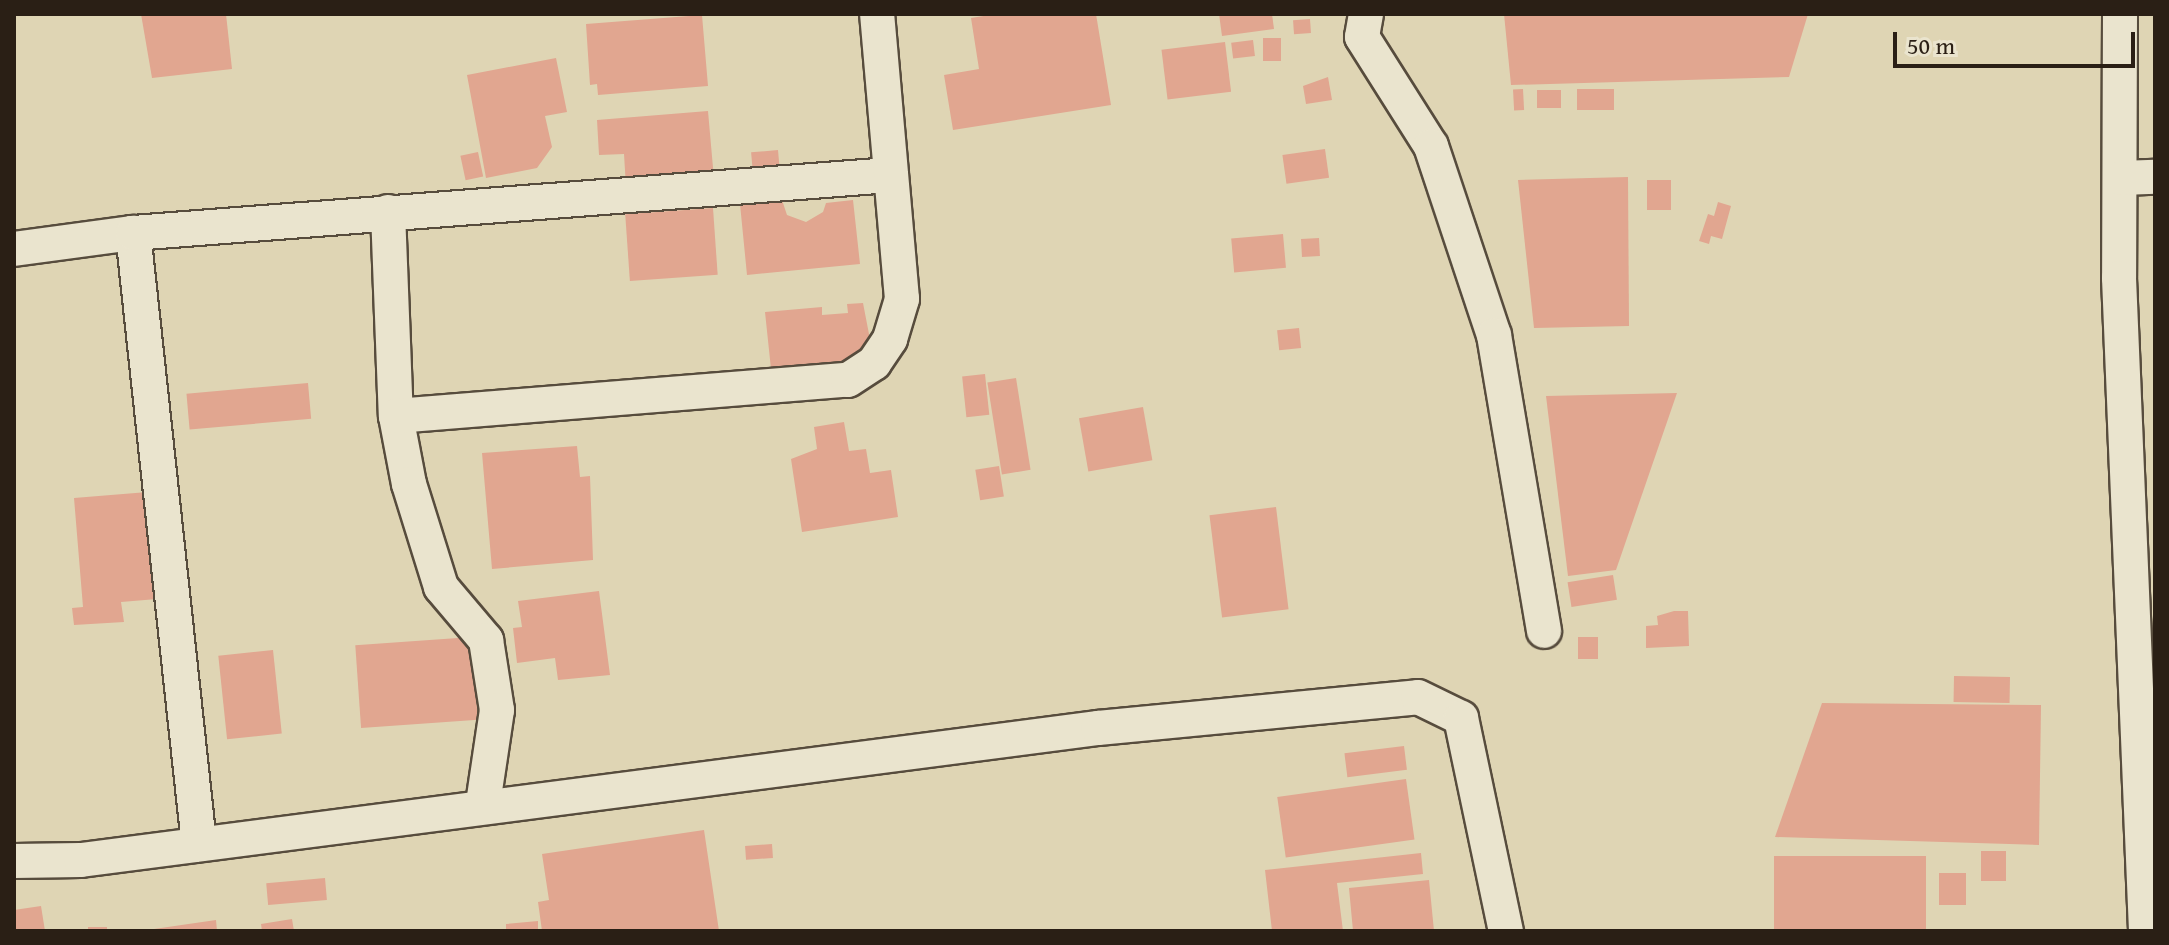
<!DOCTYPE html>
<style>
body{margin:0}
#map{position:relative;width:2169px;height:945px;overflow:hidden;background:#dfd5b4;font-family:"Gentium Book Plus",serif}
div>[style]{position:absolute}
.building>*{inset:0;background:#e1a690;transform-origin:0 0}
.roads{filter:drop-shadow(2px 0 #574c3d) drop-shadow(-2px 0 #574c3d) drop-shadow(0 2px #574c3d) drop-shadow(0 -2px #574c3d)}
.minor>*{height:34px;margin:-17px;padding:0 17px;transform-origin:17px;border-radius:17px;background:#eae4ce}
span{translate:-50% -50%;white-space:nowrap;text-align:center;line-height:1.15;-webkit-text-stroke:6px #eae4ce;paint-order:stroke}
.frame{position:absolute;inset:0;border:16px solid #2a1f15;pointer-events:none}
.scale{position:absolute;left:1893px;top:32px;width:242px;height:36px;box-sizing:border-box;border:4px solid #2a1f15;border-top:0;padding-left:10px;font-size:24px;line-height:28px;white-space:nowrap;color:#2a1f15;-webkit-text-stroke:6px #eae4ce;paint-order:stroke}
</style>
<div id="map">
<div class="building">
<i style="clip-path:polygon(141px 14px,226px 14px,232px 69px,152px 78px)"></i>
<i style="clip-path:polygon(996px 14px,1096px 14px,1111px 105px,953px 130px,944px 75px,979px 69px,971px 18px)"></i>
<i style="clip-path:polygon(1219px 14px,1272px 14px,1274px 29px,1222px 36px)"></i>
<i style="clip-path:polygon(1504px 14px,1808px 14px,1789px 77px,1511px 85px)"></i>
<i style="clip-path:polygon(702px 15px,708px 86px,598px 95px,597px 84px,590px 85px,586px 24px)"></i>
<i style="left:1310px;top:19px;width:14px;height:17px;rotate:86deg"></i>
<i style="left:1263px;top:38px;width:18px;height:23px"></i>
<i style="left:1253px;top:40px;width:16px;height:22px;rotate:83deg"></i>
<i style="left:1225px;top:42px;width:50px;height:64px;rotate:83deg"></i>
<i style="clip-path:polygon(556px 58px,567px 112px,545px 116px,552px 147px,537px 168px,486px 178px,467px 75px)"></i>
<i style="clip-path:polygon(1328px 77px,1332px 100px,1306px 104px,1303px 86px)"></i>
<i style="left:1523px;top:89px;width:21px;height:10px;rotate:87deg"></i>
<i style="left:1577px;top:89px;width:37px;height:21px"></i>
<i style="left:1537px;top:90px;width:24px;height:18px"></i>
<i style="clip-path:polygon(708px 111px,714px 179px,626px 187px,624px 154px,599px 155px,597px 120px)"></i>
<i style="left:1325px;top:149px;width:29px;height:43px;rotate:82deg"></i>
<i style="left:778px;top:150px;width:23px;height:27px;rotate:85deg"></i>
<i style="left:478px;top:152px;width:25px;height:18px;rotate:78deg"></i>
<i style="clip-path:polygon(1628px 177px,1629px 326px,1534px 328px,1518px 180px)"></i>
<i style="left:1647px;top:180px;width:24px;height:30px"></i>
<i style="clip-path:polygon(782px 200px,787px 215px,806px 222px,823px 212px,826px 203px,853px 200px,860px 264px,747px 275px,740px 204px)"></i>
<i style="clip-path:polygon(1718px 202px,1731px 206px,1722px 239px,1711px 236px,1709px 244px,1699px 241px,1708px 214px,1714px 216px)"></i>
<i style="left:713px;top:208px;width:67px;height:88px;rotate:86deg"></i>
<i style="left:1283px;top:234px;width:34px;height:52px;rotate:85deg"></i>
<i style="left:1319px;top:238px;width:18px;height:18px;rotate:87deg"></i>
<i style="clip-path:polygon(863px 303px,874px 360px,771px 369px,765px 312px,822px 307px,822px 315px,848px 313px,847px 304px)"></i>
<i style="left:1299px;top:328px;width:20px;height:22px;rotate:84deg"></i>
<i style="left:985px;top:374px;width:41px;height:23px;rotate:84deg"></i>
<i style="left:1016px;top:378px;width:93px;height:29px;rotate:81deg"></i>
<i style="left:308px;top:383px;width:36px;height:122px;rotate:85deg"></i>
<i style="clip-path:polygon(1677px 393px,1616px 570px,1568px 576px,1546px 396px)"></i>
<i style="left:1143px;top:407px;width:54px;height:65px;rotate:80deg"></i>
<i style="clip-path:polygon(844px 422px,849px 451px,866px 449px,870px 473px,891px 470px,898px 517px,802px 532px,791px 459px,817px 449px,814px 427px)"></i>
<i style="clip-path:polygon(577px 446px,580px 477px,590px 476px,593px 560px,492px 569px,482px 453px)"></i>
<i style="left:999px;top:466px;width:31px;height:24px;rotate:81deg"></i>
<i style="clip-path:polygon(160px 491px,169px 598px,121px 602px,124px 622px,74px 625px,72px 608px,83px 607px,74px 498px)"></i>
<i style="left:1276px;top:507px;width:103px;height:67px;rotate:83deg"></i>
<i style="left:1613px;top:575px;width:25px;height:46px;rotate:81deg"></i>
<i style="clip-path:polygon(599px 591px,610px 675px,558px 680px,555px 658px,517px 663px,513px 628px,522px 627px,518px 601px)"></i>
<i style="clip-path:polygon(1674px 611px,1688px 611px,1689px 646px,1646px 648px,1646px 626px,1658px 625px,1657px 616px)"></i>
<i style="left:472px;top:637px;width:83px;height:117px;rotate:86deg"></i>
<i style="left:1578px;top:637px;width:20px;height:22px"></i>
<i style="left:273px;top:650px;width:84px;height:55px;rotate:84deg"></i>
<i style="left:1954px;top:676px;width:56px;height:26px;rotate:1deg"></i>
<i style="clip-path:polygon(1822px 703px,2041px 705px,2039px 845px,1775px 837px)"></i>
<i style="left:1404px;top:746px;width:24px;height:60px;rotate:83deg"></i>
<i style="left:1406px;top:779px;width:61px;height:130px;rotate:82deg"></i>
<i style="clip-path:polygon(704px 830px,719px 931px,542px 931px,538px 902px,549px 900px,542px 854px)"></i>
<i style="left:772px;top:844px;width:14px;height:27px;rotate:86deg"></i>
<i style="left:1981px;top:851px;width:25px;height:30px"></i>
<i style="clip-path:polygon(1421px 853px,1423px 874px,1337px 883px,1343px 931px,1272px 931px,1265px 870px)"></i>
<i style="left:1774px;top:856px;width:152px;height:75px"></i>
<i style="left:1939px;top:873px;width:27px;height:32px"></i>
<i style="left:325px;top:878px;width:22px;height:59px;rotate:85deg"></i>
<i style="clip-path:polygon(1429px 880px,1434px 931px,1353px 931px,1349px 888px)"></i>
<i style="clip-path:polygon(41px 906px,45px 931px,14px 931px,14px 910px)"></i>
<i style="clip-path:polygon(292px 919px,294px 931px,262px 931px,261px 924px)"></i>
<i style="clip-path:polygon(216px 920px,217px 931px,155px 931px,154px 929px)"></i>
<i style="clip-path:polygon(538px 921px,538px 931px,506px 931px,506px 924px)"></i>
<i style="left:88px;top:927px;width:19px;height:4px"></i>
</div>
<div class="roads">
<div class="minor">
<i style="left:1366px;top:14px;width:23px;rotate:100deg"></i>
<i style="left:1362px;top:37px;width:129px;rotate:57.7deg"></i>
<i style="left:1431px;top:146px;width:199px;rotate:71.6deg"></i>
<i style="left:1494px;top:335px;width:300px;rotate:80.4deg"></i>
<i style="left:2120px;top:14px;width:264px;rotate:90.2deg"></i>
<i style="left:2119px;top:278px;width:654px;rotate:87.63deg"></i>
<i style="left:2121px;top:178px;width:34px;rotate:-2deg"></i>
<i style="left:388px;top:212px;width:204px;rotate:87.8deg"></i>
<i style="left:396px;top:416px;width:69px;rotate:79.2deg"></i>
<i style="left:409px;top:484px;width:108px;rotate:72.7deg"></i>
<i style="left:441px;top:587px;width:70px;rotate:49.7deg"></i>
<i style="left:486px;top:640px;width:71px;rotate:81.1deg"></i>
<i style="left:497px;top:710px;width:95px;rotate:98.5deg"></i>
<i style="left:133px;top:233px;width:615px;rotate:83.83deg"></i>
<i style="left:14px;top:249px;width:120px;rotate:-7.7deg"></i>
<i style="left:133px;top:233px;width:760px;rotate:-4.38deg"></i>
<i style="left:396px;top:416px;width:453px;rotate:-4.6deg"></i>
<i style="left:848px;top:380px;width:31px;rotate:-33deg"></i>
<i style="left:874px;top:363px;width:29px;rotate:-56deg"></i>
<i style="left:890px;top:339px;width:42px;rotate:-73.3deg"></i>
<i style="left:902px;top:299px;width:286px;rotate:-95deg"></i>
<i style="left:14px;top:861px;width:67px;rotate:-0.9deg"></i>
<i style="left:81px;top:860px;width:1026px;rotate:-7.4deg"></i>
<i style="left:1098px;top:728px;width:321px;rotate:-5.5deg"></i>
<i style="left:1418px;top:697px;width:48px;rotate:26deg"></i>
<i style="left:1461px;top:718px;width:218px;rotate:78.1deg"></i>
</div>
</div>
<div class="frame"></div>
<div class="scale">50 m</div>
</div>
